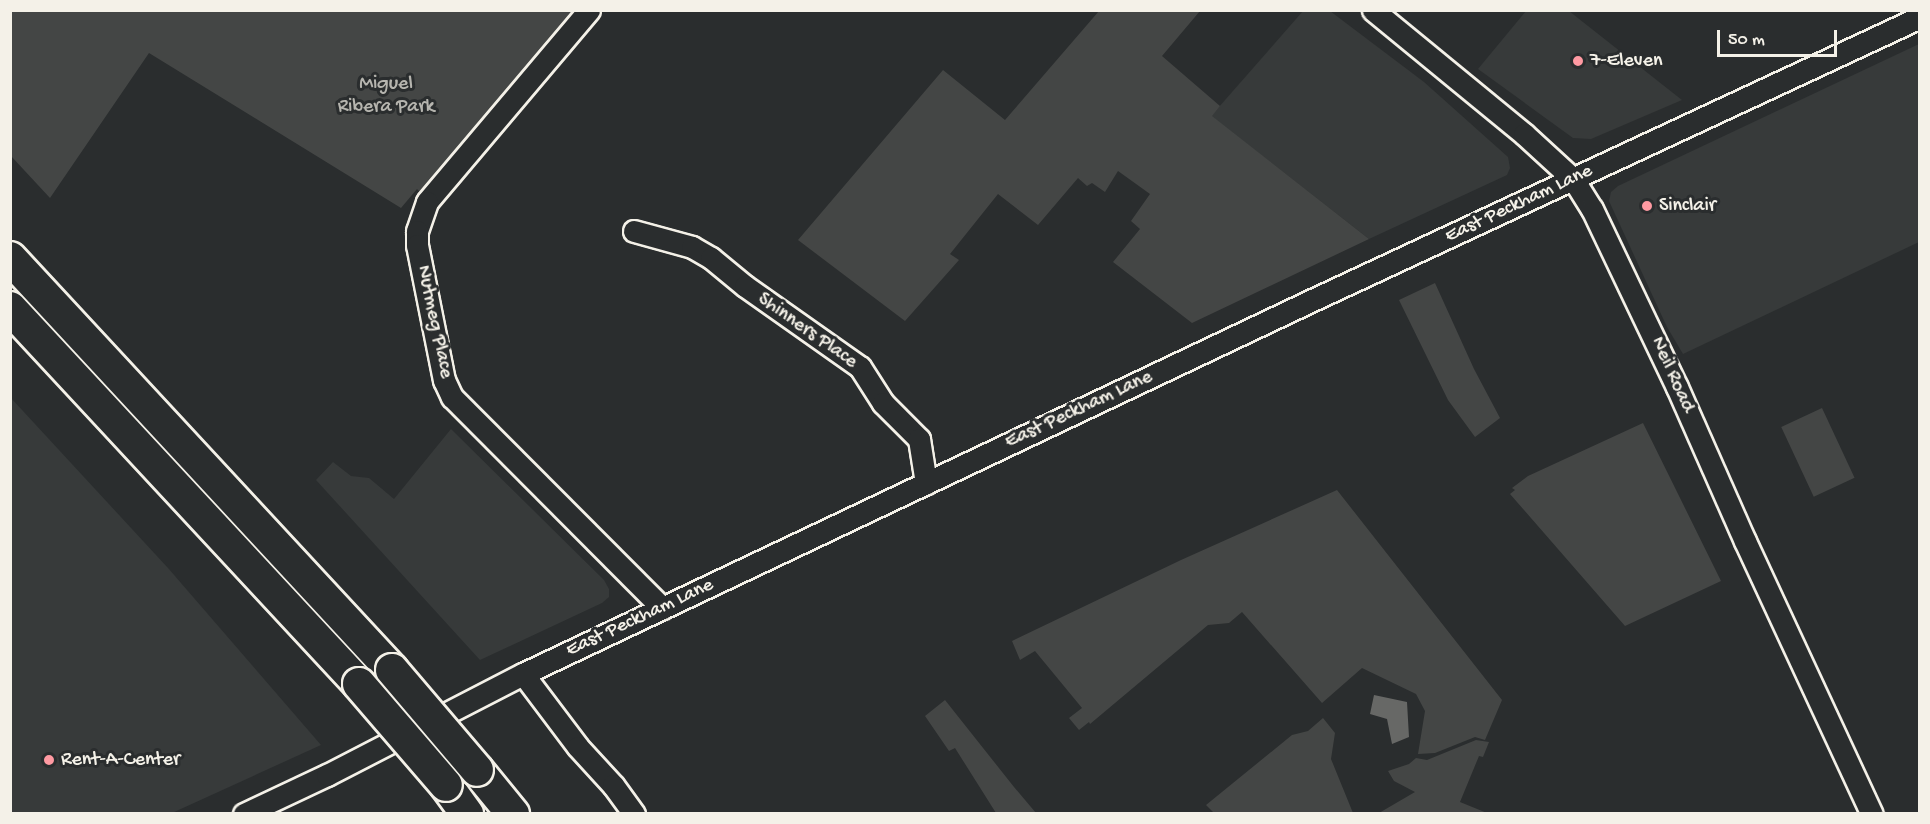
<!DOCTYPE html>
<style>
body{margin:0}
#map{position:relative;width:1930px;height:824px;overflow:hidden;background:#2a2d2e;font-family:"Gochi Hand",sans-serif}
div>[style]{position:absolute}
.built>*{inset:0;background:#373a3a}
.green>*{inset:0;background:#444645;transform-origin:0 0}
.water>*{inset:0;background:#676866}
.roads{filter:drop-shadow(2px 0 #f4f1e8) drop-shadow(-2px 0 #f4f1e8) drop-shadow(0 2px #f4f1e8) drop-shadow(0 -2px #f4f1e8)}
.minor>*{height:21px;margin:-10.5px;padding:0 10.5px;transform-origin:10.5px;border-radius:10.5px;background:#2a2d2e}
.highway>*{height:32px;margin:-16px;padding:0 16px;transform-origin:16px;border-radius:16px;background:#2a2d2e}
.bridges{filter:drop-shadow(2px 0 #f4f1e8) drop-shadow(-2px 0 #f4f1e8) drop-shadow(0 2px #f4f1e8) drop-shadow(0 -2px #f4f1e8)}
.highway-bridge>*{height:32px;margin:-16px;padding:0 16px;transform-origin:16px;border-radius:16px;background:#2a2d2e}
.dots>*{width:16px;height:16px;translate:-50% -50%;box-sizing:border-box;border:3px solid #2a2d2e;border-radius:50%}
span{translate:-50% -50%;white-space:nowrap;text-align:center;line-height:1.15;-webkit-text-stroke:6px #2a2d2e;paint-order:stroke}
.poi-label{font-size:20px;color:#f4f1e8}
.left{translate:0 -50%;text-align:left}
.park-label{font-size:20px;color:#b6b5af}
.street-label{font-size:20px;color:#f4f1e8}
.frame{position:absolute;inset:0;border:12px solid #f4f1e8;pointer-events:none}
.scale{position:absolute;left:1717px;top:30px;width:120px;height:27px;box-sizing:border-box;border:3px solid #f4f1e8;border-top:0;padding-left:8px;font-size:18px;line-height:21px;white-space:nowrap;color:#f4f1e8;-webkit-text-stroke:4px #2a2d2e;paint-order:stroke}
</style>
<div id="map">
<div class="built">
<i style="clip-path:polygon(1303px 11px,1330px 11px,1424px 82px,1508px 157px,1510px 168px,1507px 175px,1369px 239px,1211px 116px)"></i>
<i style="clip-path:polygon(1526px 11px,1569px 11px,1682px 100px,1591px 139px,1573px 138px,1478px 69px)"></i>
<i style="clip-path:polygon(1919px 44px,1919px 242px,1683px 354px,1667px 327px,1609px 201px,1611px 192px,1618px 186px)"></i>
<i style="clip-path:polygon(11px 398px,168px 568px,321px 745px,172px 813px,11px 813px)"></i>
<i style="clip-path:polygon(451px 429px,604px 580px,609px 589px,609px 597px,602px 603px,480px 660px,316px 480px,333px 462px,351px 476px,369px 478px,394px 499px)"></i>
</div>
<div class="green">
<i style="clip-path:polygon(11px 11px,575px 11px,421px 193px,417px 189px,401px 208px,149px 53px,50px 198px,11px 156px)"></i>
<i style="clip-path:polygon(1099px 11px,1200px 11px,1162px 56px,1220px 106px,1212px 116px,1369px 239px,1192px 323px,1113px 262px,1140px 229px,1131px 221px,1150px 194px,1118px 171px,1105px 192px,1092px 183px,1087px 186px,1078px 178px,1038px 225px,998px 194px,950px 254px,959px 260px,905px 321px,798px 240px,943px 70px,1005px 120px)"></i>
<i style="clip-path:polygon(1435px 283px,1474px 369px,1500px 418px,1475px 437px,1448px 400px,1399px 300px)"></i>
<i style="left:1822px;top:408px;width:77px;height:45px;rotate:65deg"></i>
<i style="clip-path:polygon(1643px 423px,1721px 581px,1625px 626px,1510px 494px,1515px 490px,1512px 488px,1528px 476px)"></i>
<i style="clip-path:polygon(1337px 490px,1502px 700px,1485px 740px,1475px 737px,1435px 753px,1418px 754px,1425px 711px,1416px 694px,1362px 668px,1322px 703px,1242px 612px,1229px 623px,1208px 625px,1090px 724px,1089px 722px,1079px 730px,1069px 718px,1082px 708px,1035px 651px,1020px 660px,1012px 641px,1181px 560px)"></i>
<i style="clip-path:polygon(945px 700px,1014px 787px,1036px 813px,996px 813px,955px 748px,949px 751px,925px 716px)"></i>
<i style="clip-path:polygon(1323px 718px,1335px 733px,1331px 759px,1353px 813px,1214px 813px,1206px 805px,1292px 735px,1308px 731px)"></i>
<i style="clip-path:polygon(1476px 740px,1489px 742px,1483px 757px,1479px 756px,1460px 802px,1487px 813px,1379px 813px,1415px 792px,1394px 781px,1388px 771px,1409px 764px,1416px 758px,1427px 760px)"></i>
</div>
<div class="water">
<i style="clip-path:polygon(1374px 695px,1407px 702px,1409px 737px,1392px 744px,1387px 719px,1370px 714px)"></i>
</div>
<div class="roads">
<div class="minor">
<i style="left:589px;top:10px;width:251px;rotate:130.2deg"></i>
<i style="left:427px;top:202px;width:31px;rotate:109deg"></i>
<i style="left:417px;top:231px;width:14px;rotate:90deg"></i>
<i style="left:417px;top:245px;width:138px;rotate:78.7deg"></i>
<i style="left:444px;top:380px;width:19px;rotate:65deg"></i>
<i style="left:452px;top:397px;width:298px;rotate:45.1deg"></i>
<i style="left:1373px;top:10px;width:195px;rotate:39.4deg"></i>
<i style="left:1524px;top:134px;width:67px;rotate:42.6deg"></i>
<i style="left:1573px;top:179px;width:36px;rotate:58deg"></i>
<i style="left:1592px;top:209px;width:197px;rotate:64.5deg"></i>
<i style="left:1677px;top:387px;width:168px;rotate:66.2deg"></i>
<i style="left:1745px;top:541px;width:301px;rotate:65.1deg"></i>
<i style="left:634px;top:231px;width:60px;rotate:15.4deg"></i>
<i style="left:692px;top:247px;width:22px;rotate:30deg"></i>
<i style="left:711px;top:258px;width:44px;rotate:39.5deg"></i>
<i style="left:745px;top:286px;width:141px;rotate:35.2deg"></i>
<i style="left:860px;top:367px;width:43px;rotate:57.4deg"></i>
<i style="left:883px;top:403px;width:51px;rotate:45deg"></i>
<i style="left:919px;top:439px;width:45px;rotate:81deg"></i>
<i style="left:523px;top:674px;width:91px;rotate:53deg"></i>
<i style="left:578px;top:747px;width:52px;rotate:47.4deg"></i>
<i style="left:613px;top:785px;width:36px;rotate:54deg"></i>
<i style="left:244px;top:814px;width:92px;rotate:-25.2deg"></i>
<i style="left:327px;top:775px;width:220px;rotate:-27.3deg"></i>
<i style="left:523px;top:674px;width:883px;rotate:-25.35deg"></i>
<i style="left:1321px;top:296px;width:661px;rotate:-24.97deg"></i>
</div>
<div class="highway">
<i style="left:10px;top:258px;width:562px;rotate:47.16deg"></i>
<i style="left:10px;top:308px;width:513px;rotate:47.13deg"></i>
<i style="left:477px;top:770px;width:57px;rotate:50.7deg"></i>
<i style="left:446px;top:785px;width:36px;rotate:54deg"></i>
</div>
</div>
<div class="bridges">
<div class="highway-bridge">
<i style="left:392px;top:670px;width:131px;rotate:49.6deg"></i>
<i style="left:359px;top:684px;width:133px;rotate:49.3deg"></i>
</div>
</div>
<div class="dots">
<i style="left:1578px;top:61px;background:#ff9aa2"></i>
<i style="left:1647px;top:206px;background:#ff9aa2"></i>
<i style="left:49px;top:760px;background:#ff9aa2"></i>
</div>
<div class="poi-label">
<span class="left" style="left:1590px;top:61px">7-Eleven</span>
<span class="left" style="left:1659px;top:206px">Sinclair</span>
<span class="left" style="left:61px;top:760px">Rent-A-Center</span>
</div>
<div class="park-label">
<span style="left:386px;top:96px">Miguel<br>Ribera Park</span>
</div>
<div class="street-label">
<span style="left:1519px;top:204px;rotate:-25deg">East Peckham Lane</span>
<span style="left:434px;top:322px;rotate:78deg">Nutmeg Place</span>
<span style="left:807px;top:331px;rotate:35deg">Shinners Place</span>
<span style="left:1672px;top:375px;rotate:66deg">Neil Road</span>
<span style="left:1079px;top:410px;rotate:-25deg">East Peckham Lane</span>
<span style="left:640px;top:618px;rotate:-25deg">East Peckham Lane</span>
</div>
<div class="frame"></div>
<div class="scale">50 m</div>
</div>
